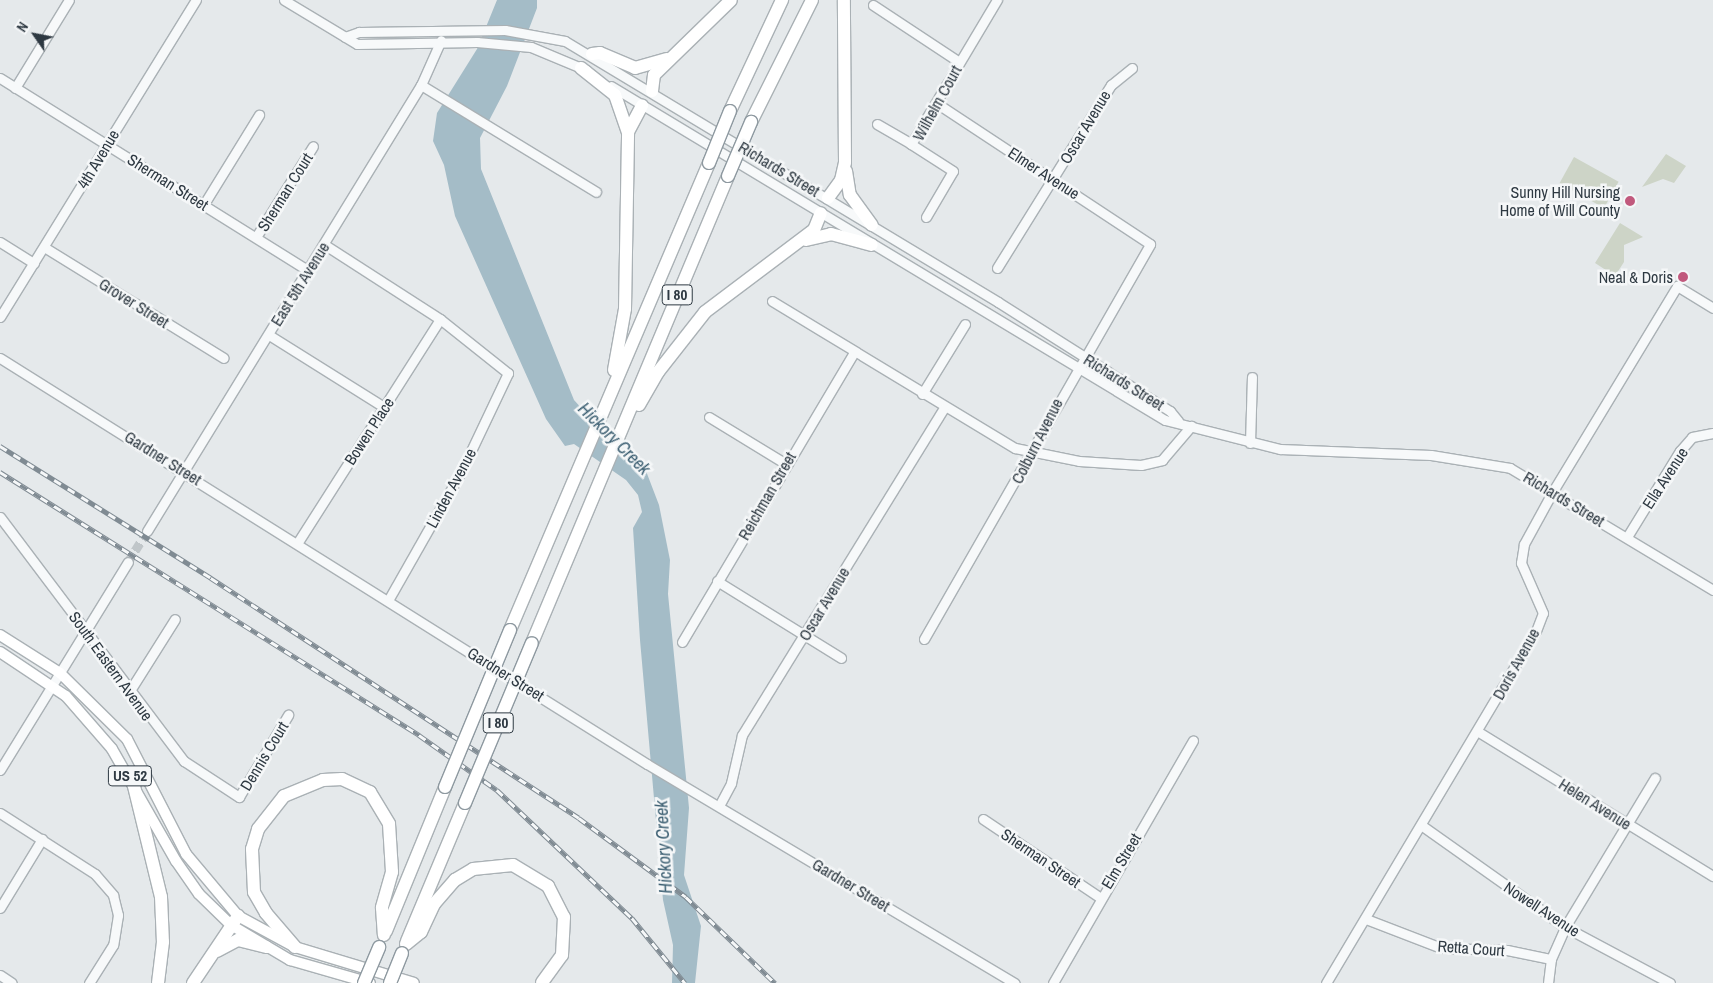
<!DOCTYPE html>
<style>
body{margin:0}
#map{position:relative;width:1713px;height:983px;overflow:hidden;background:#e5e9eb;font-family:"Archivo Narrow",sans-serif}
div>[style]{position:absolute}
.green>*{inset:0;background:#cdd4c7;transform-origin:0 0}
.water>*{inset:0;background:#a4bcc7}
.minor-tunnel>*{height:9px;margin-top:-4.5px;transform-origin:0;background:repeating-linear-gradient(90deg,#c0c6c9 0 9px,transparent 0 13.5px)}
.roads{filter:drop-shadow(1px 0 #aab1b5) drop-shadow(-1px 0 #aab1b5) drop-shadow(0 1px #aab1b5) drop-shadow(0 -1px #aab1b5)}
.minor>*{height:9px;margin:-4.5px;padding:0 4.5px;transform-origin:4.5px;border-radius:4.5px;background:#f7f9fa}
.major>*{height:10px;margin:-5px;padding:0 5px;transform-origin:5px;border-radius:5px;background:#fff}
.highway>*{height:12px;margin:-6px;padding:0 6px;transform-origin:6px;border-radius:6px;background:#fff}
.rail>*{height:4.5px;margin-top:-2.25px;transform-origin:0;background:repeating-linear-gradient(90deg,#f5f7f8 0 8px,#808b93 0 16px);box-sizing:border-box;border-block:1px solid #808b93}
.bridges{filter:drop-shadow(1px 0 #8e99a0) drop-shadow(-1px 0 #8e99a0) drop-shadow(0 1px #8e99a0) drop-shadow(0 -1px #8e99a0)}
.highway-bridge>*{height:12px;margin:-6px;padding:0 6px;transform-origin:6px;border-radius:6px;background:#fff}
.dots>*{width:14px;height:14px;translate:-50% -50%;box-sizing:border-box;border:2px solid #f5f7f8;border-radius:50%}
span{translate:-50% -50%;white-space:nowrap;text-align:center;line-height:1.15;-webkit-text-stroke:5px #f5f7f8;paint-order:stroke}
.shield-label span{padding:1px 4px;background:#f5f7f8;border:1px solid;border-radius:4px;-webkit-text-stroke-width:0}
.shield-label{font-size:15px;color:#2e3942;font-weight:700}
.street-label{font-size:16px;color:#2e3942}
.poi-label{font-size:16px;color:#2e3942}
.right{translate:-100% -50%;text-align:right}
.water-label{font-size:18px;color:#3c5f72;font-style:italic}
.north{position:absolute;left:10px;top:10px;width:50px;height:50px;-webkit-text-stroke:4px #f5f7f8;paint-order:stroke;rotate:303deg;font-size:14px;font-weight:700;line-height:20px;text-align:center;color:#2e3942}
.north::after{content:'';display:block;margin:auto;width:18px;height:22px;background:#2e3942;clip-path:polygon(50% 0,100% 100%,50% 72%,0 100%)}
</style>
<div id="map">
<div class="green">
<i style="clip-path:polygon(1666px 154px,1686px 166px,1674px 183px,1663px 179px,1642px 187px)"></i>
<i style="left:1574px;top:157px;width:51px;height:30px;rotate:29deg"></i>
<i style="clip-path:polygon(1620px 223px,1643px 237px,1624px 245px,1624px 262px,1615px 276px,1595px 263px)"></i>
</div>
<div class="water">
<i style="clip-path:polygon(497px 0,537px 0,537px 8px,507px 86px,480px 138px,481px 169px,574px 400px,634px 466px,646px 471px,659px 505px,670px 560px,668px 594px,689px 808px,684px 875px,701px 926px,695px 983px,672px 983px,673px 945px,663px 900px,640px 640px,633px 528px,642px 512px,638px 495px,626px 480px,574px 444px,565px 446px,546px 419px,455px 216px,444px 165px,433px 141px,437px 113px,477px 49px)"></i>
</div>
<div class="minor-tunnel">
<i style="left:128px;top:562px;width:36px;rotate:-58deg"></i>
</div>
<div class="roads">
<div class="minor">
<i style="left:284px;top:0;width:85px;rotate:31.1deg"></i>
<i style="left:357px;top:44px;width:120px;rotate:-1deg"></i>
<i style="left:477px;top:42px;width:54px;rotate:5.3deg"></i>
<i style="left:531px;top:47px;width:60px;rotate:22.7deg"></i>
<i style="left:873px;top:5px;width:103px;rotate:33.5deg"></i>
<i style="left:345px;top:37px;width:15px;rotate:-20deg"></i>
<i style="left:359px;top:32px;width:146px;rotate:-0.8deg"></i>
<i style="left:505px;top:30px;width:61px;rotate:10.4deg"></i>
<i style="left:565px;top:41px;width:506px;rotate:31.08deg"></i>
<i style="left:998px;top:302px;width:204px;rotate:32.4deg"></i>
<i style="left:1170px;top:411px;width:13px;rotate:51deg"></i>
<i style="left:0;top:78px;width:364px;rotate:32deg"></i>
<i style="left:421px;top:85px;width:205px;rotate:31.4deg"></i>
<i style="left:611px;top:86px;width:647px;rotate:31.09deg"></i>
<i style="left:1165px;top:420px;width:119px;rotate:14.2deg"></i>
<i style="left:1280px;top:449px;width:151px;rotate:2.3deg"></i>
<i style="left:1431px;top:455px;width:80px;rotate:9.3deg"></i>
<i style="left:1510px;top:468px;width:237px;rotate:31deg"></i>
<i style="left:15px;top:88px;width:103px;rotate:-58.5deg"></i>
<i style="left:877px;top:124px;width:39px;rotate:30deg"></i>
<i style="left:204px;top:204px;width:105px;rotate:-58.3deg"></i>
<i style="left:926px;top:217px;width:53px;rotate:-59.6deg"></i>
<i style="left:953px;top:171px;width:50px;rotate:-147.3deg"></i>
<i style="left:911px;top:144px;width:168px;rotate:-59.2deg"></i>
<i style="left:256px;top:237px;width:107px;rotate:-57.9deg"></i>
<i style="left:0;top:242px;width:40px;rotate:32deg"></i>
<i style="left:325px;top:245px;width:137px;rotate:32.8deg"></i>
<i style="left:440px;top:319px;width:87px;rotate:38.5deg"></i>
<i style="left:508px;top:373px;width:110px;rotate:115.4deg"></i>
<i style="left:461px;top:472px;width:146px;rotate:119.6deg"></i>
<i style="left:44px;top:247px;width:211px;rotate:31.7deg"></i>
<i style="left:997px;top:268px;width:216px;rotate:-58.1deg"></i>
<i style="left:1111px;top:85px;width:27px;rotate:-39deg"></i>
<i style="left:772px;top:301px;width:284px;rotate:31.2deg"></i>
<i style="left:1015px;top:448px;width:65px;rotate:11.5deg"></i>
<i style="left:1079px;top:461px;width:62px;rotate:3.7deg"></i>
<i style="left:1141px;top:465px;width:22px;rotate:-13deg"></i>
<i style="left:1162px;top:460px;width:45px;rotate:-49.5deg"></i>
<i style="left:0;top:317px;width:373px;rotate:-58.3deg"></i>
<i style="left:269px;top:335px;width:133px;rotate:32.1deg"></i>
<i style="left:0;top:358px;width:764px;rotate:32.11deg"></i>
<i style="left:647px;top:764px;width:428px;rotate:30.8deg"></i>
<i style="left:922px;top:394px;width:82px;rotate:-58.4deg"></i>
<i style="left:709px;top:417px;width:90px;rotate:31.4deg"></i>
<i style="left:1250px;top:443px;width:66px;rotate:-88.3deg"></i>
<i style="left:0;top:517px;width:306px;rotate:53deg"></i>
<i style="left:184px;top:761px;width:66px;rotate:33.2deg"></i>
<i style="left:239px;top:797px;width:96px;rotate:-59.1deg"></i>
<i style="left:147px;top:531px;width:523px;rotate:-58.44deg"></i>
<i style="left:421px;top:85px;width:49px;rotate:-66deg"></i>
<i style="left:1627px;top:537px;width:101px;rotate:-58.4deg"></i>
<i style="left:1680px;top:451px;width:18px;rotate:-49deg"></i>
<i style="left:1692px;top:437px;width:21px;rotate:-11deg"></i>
<i style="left:298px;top:542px;width:264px;rotate:-57.5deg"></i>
<i style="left:717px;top:581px;width:146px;rotate:31.8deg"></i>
<i style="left:924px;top:639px;width:455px;rotate:-60.2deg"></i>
<i style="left:1150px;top:244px;width:256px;rotate:-146.6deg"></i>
<i style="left:682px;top:642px;width:337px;rotate:-59.3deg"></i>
<i style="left:129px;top:692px;width:86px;rotate:-57.8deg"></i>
<i style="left:1477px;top:731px;width:277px;rotate:31.6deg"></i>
<i style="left:0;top:770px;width:244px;rotate:-58.4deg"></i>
<i style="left:719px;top:806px;width:26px;rotate:-62deg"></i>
<i style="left:731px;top:783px;width:49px;rotate:-77.1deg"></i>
<i style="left:742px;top:735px;width:384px;rotate:-58.3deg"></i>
<i style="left:0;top:813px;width:113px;rotate:32.7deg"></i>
<i style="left:95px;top:874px;width:28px;rotate:49deg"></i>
<i style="left:113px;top:895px;width:21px;rotate:76deg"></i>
<i style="left:118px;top:915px;width:30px;rotate:99deg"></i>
<i style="left:113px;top:945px;width:45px;rotate:122.3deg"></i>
<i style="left:983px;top:819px;width:140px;rotate:33.9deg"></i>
<i style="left:1421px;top:825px;width:176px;rotate:35.3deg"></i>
<i style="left:1565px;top:927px;width:119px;rotate:28.1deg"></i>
<i style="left:0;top:908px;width:81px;rotate:-58.7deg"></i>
<i style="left:1366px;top:919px;width:80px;rotate:21.1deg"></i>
<i style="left:1441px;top:948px;width:66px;rotate:1.7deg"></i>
<i style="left:1507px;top:950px;width:45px;rotate:11.6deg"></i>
<i style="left:0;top:975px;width:14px;rotate:34deg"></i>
<i style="left:1053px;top:983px;width:280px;rotate:-60deg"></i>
<i style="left:1326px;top:983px;width:410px;rotate:-59.2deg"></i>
<i style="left:1536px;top:631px;width:19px;rotate:-69deg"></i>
<i style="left:1543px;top:613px;width:55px;rotate:-113.7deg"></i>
<i style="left:1521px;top:563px;width:19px;rotate:-81deg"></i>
<i style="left:1524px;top:544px;width:60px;rotate:-61.3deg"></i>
<i style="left:1553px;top:491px;width:240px;rotate:-58.8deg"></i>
<i style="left:1677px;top:286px;width:42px;rotate:31.4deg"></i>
<i style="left:1548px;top:983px;width:24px;rotate:-83deg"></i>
<i style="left:1551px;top:959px;width:35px;rotate:-66deg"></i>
<i style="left:1565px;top:927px;width:174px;rotate:-58.9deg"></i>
</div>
<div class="major">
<i style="left:0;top:635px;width:71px;rotate:32.3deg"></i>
<i style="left:60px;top:673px;width:94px;rotate:44.6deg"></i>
<i style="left:127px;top:739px;width:129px;rotate:62.8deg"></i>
<i style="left:186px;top:854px;width:81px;rotate:50deg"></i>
<i style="left:238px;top:916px;width:65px;rotate:28.5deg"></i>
<i style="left:295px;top:947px;width:124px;rotate:16.8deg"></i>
<i style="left:0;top:652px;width:79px;rotate:33.7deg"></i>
<i style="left:66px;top:696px;width:70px;rotate:49deg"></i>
<i style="left:112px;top:749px;width:129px;rotate:60.3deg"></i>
<i style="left:176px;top:861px;width:40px;rotate:55.1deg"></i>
<i style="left:199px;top:894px;width:45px;rotate:44.1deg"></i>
<i style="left:231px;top:925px;width:69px;rotate:30.7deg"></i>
<i style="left:290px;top:960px;width:83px;rotate:16deg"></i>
</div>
<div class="highway">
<i style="left:592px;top:54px;width:8px;rotate:-7deg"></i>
<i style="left:600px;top:53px;width:38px;rotate:23deg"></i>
<i style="left:635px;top:68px;width:33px;rotate:-16deg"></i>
<i style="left:581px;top:68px;width:43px;rotate:38.5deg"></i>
<i style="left:615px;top:95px;width:39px;rotate:71deg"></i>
<i style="left:652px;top:91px;width:16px;rotate:-83deg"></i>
<i style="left:654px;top:75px;width:107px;rotate:-44.2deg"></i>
<i style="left:730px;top:111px;width:123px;rotate:-64.9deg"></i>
<i style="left:751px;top:122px;width:136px;rotate:-63.4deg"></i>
<i style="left:846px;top:171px;width:24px;rotate:81deg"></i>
<i style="left:850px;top:195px;width:37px;rotate:54deg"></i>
<i style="left:828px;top:198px;width:22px;rotate:-54deg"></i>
<i style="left:841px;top:180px;width:18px;rotate:-77deg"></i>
<i style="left:845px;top:162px;width:162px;rotate:-90.4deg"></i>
<i style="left:806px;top:240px;width:26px;rotate:-13deg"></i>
<i style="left:831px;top:234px;width:42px;rotate:15deg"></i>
<i style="left:614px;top:370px;width:62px;rotate:-79.8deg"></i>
<i style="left:625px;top:309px;width:177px;rotate:-89deg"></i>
<i style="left:628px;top:132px;width:30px;rotate:-62deg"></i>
<i style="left:639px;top:405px;width:38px;rotate:-60deg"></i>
<i style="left:658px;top:372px;width:76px;rotate:-51.9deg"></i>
<i style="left:705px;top:312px;width:136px;rotate:-37deg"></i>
<i style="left:814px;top:230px;width:18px;rotate:-68deg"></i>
<i style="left:510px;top:630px;width:508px;rotate:-66.92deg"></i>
<i style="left:532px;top:643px;width:506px;rotate:-67.23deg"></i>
<i style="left:132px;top:778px;width:122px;rotate:76.3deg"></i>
<i style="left:161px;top:897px;width:45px;rotate:87.5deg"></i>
<i style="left:163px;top:942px;width:41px;rotate:97deg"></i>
<i style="left:386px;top:931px;width:156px;rotate:-67.7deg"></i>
<i style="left:407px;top:941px;width:150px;rotate:-67.2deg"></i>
<i style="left:406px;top:944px;width:19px;rotate:-39deg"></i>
<i style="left:421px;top:932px;width:31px;rotate:-65deg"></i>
<i style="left:434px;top:904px;width:32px;rotate:-49deg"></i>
<i style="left:455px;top:880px;width:21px;rotate:-31deg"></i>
<i style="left:473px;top:869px;width:40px;rotate:-5.7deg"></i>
<i style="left:513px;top:865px;width:41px;rotate:31deg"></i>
<i style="left:548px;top:886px;width:35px;rotate:63deg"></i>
<i style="left:564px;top:917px;width:38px;rotate:93deg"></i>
<i style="left:562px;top:955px;width:34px;rotate:126deg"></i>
<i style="left:295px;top:947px;width:45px;rotate:-130.5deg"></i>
<i style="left:266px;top:913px;width:24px;rotate:-120deg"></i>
<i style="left:254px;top:892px;width:43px;rotate:-92.7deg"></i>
<i style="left:252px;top:849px;width:21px;rotate:-73deg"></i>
<i style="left:258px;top:829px;width:42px;rotate:-51.8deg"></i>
<i style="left:284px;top:796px;width:42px;rotate:-22.3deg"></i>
<i style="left:323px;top:780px;width:19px;rotate:-3deg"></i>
<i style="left:342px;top:779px;width:31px;rotate:25deg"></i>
<i style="left:370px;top:792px;width:37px;rotate:59deg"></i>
<i style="left:389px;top:824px;width:48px;rotate:86.4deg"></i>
<i style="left:392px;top:872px;width:37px;rotate:106deg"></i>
<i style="left:382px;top:908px;width:27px;rotate:86deg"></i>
<i style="left:217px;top:951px;width:24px;rotate:-28deg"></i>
<i style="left:238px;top:940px;width:29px;rotate:14deg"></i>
<i style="left:193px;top:983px;width:81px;rotate:-56.1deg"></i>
</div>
</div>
<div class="rail">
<i style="left:0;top:446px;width:249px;rotate:32deg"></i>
<i style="left:211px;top:578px;width:439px;rotate:33.1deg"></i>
<i style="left:579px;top:818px;width:133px;rotate:36.4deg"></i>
<i style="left:686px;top:897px;width:124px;rotate:44deg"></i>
<i style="left:0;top:472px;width:495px;rotate:32.1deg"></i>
<i style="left:419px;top:735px;width:95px;rotate:35.2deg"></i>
<i style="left:497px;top:790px;width:186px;rotate:43.5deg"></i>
<i style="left:632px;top:918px;width:84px;rotate:50.8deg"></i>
</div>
<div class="bridges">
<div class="highway-bridge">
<i style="left:709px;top:163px;width:56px;rotate:-68deg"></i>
<i style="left:728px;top:176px;width:59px;rotate:-66.9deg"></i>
<i style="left:445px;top:787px;width:170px;rotate:-67.5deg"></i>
<i style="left:465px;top:803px;width:173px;rotate:-67.3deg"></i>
<i style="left:364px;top:983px;width:39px;rotate:-67deg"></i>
<i style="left:390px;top:983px;width:32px;rotate:-68deg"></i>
</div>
</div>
<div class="dots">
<i style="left:1630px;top:201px;background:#c1597d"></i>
<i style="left:1683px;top:277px;background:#c1597d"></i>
</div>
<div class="shield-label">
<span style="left:677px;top:295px">I 80</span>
<span style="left:498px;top:723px">I 80</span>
<span style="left:130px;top:776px">US 52</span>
</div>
<div class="street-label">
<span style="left:937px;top:103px;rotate:-61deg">Wilhelm Court</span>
<span style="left:1085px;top:127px;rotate:-59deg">Oscar Avenue</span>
<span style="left:98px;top:159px;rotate:-59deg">4th Avenue</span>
<span style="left:779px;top:169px;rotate:31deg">Richards Street</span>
<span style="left:1044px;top:173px;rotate:33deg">Elmer Avenue</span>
<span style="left:168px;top:182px;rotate:32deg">Sherman Street</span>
<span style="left:285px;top:192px;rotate:-58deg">Sherman Court</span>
<span style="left:300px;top:284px;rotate:-58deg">East 5th Avenue</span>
<span style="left:134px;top:303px;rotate:32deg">Grover Street</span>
<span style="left:1124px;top:382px;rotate:32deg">Richards Street</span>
<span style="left:369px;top:431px;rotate:-57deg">Bowen Place</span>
<span style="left:1037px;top:441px;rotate:-63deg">Colburn Avenue</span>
<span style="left:163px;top:458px;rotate:32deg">Gardner Street</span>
<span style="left:1665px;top:478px;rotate:-57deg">Ella Avenue</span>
<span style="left:451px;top:488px;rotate:-62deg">Linden Avenue</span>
<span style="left:767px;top:496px;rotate:-60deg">Reichman Street</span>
<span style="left:1564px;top:499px;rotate:31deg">Richards Street</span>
<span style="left:824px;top:604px;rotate:-59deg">Oscar Avenue</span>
<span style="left:1516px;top:664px;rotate:-61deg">Doris Avenue</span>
<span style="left:111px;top:666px;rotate:54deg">South Eastern Avenue</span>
<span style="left:506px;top:674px;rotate:32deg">Gardner Street</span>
<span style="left:264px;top:756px;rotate:-59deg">Dennis Court</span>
<span style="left:1595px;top:804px;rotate:32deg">Helen Avenue</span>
<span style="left:1041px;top:858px;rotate:34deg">Sherman Street</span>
<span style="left:1121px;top:861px;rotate:-59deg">Elm Street</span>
<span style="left:851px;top:885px;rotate:31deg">Gardner Street</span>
<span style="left:1542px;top:909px;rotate:33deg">Nowell Avenue</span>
<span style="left:1471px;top:948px;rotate:4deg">Retta Court</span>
</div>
<div class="poi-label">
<span class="right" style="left:1620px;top:201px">Sunny Hill Nursing<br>Home of Will County</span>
<span class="right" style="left:1673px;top:277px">Neal &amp; Doris</span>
</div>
<div class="water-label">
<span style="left:614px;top:439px;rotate:45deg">Hickory Creek</span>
<span style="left:664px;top:847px;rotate:-93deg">Hickory Creek</span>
</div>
<div class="north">N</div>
</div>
